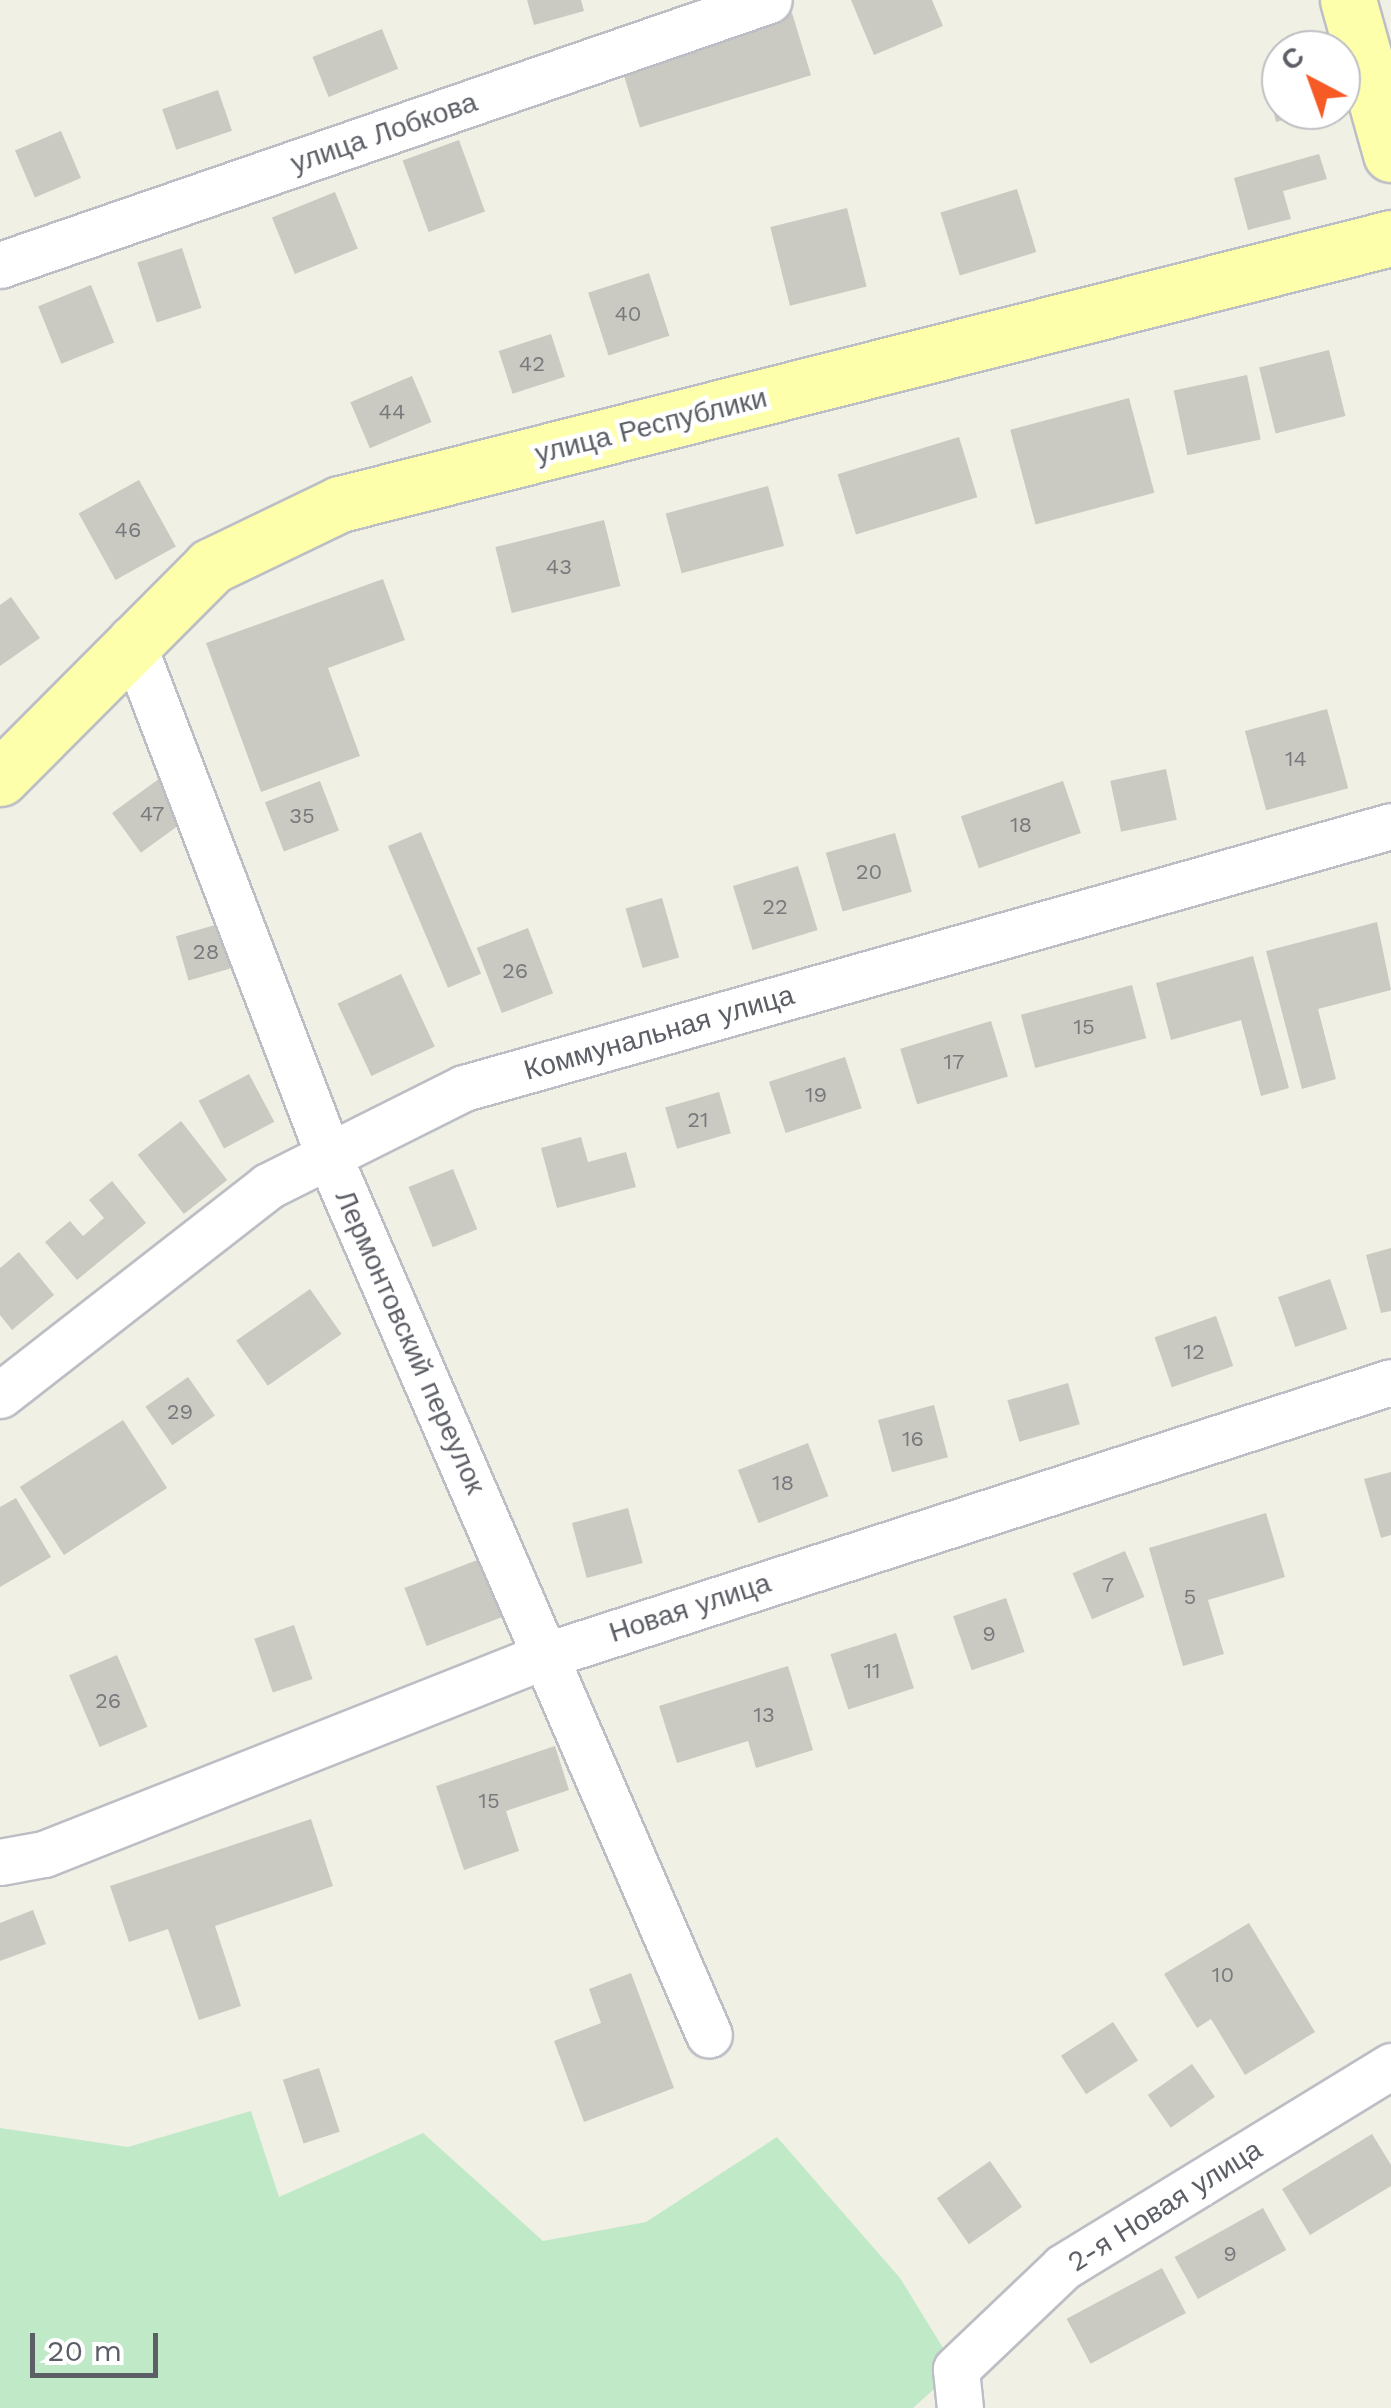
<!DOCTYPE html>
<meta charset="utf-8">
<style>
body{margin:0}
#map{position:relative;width:1391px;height:2408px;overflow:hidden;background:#f0f0e5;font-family:"Work Sans",sans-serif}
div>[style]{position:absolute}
.green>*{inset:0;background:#c0e9c7}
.building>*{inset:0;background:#cbcac2;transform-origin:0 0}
.roads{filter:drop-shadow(2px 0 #bcbec5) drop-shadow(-2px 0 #bcbec5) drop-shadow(0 2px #bcbec5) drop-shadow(0 -2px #bcbec5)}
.minor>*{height:45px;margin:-22.5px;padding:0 22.5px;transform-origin:22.5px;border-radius:22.5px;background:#fff}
.major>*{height:55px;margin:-27.5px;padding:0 27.5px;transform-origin:27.5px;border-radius:27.5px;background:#feffab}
span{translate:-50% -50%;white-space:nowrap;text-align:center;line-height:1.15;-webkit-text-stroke:9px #fff;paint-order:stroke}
.number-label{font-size:22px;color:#787a7e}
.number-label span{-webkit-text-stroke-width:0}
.street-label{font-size:28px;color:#5d5f67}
.north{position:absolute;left:1261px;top:30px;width:100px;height:100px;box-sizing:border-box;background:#fff;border:2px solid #bebfc2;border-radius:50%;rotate:319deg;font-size:28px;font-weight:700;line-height:40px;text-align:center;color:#5d5f67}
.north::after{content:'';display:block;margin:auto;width:35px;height:45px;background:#f65a25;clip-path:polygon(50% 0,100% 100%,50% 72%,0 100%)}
.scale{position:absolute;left:30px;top:2333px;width:128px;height:45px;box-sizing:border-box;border:5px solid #5d5f67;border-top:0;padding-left:12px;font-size:30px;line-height:35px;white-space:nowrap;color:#5d5f67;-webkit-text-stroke:8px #fff;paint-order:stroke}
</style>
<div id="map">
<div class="green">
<i style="clip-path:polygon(251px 2111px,279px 2197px,423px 2133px,543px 2241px,646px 2222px,777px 2137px,900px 2278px,956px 2369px,913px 2408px,0 2408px,0 2128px,128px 2147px)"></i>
</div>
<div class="building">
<i style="clip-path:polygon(527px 0,581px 0,584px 11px,534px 25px)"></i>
<i style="clip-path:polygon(851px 0,932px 0,943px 26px,874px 55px)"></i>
<i style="left:792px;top:13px;width:65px;height:179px;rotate:73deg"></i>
<i style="left:382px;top:29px;width:43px;height:75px;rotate:68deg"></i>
<i style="clip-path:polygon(1281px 73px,1281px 110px,1318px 111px,1276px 122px,1265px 77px)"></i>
<i style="left:218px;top:90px;width:43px;height:59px;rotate:71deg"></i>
<i style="left:61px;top:131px;width:51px;height:50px;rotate:67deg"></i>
<i style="left:459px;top:140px;width:76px;height:60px;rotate:70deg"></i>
<i style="clip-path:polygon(1319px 154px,1327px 179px,1283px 191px,1291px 219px,1248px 230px,1234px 178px)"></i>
<i style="left:1017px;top:189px;width:66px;height:80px;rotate:73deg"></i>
<i style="left:335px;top:192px;width:61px;height:68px;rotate:68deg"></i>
<i style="left:847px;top:208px;width:81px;height:79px;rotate:76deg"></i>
<i style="left:182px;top:248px;width:63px;height:47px;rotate:72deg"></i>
<i style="left:649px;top:273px;width:66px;height:64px;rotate:72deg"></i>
<i style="left:91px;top:285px;width:62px;height:57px;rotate:68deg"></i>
<i style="left:551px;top:334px;width:45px;height:55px;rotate:72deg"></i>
<i style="left:1329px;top:350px;width:68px;height:72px;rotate:76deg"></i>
<i style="left:1247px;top:375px;width:66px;height:75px;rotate:78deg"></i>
<i style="left:412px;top:376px;width:50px;height:67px;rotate:67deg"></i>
<i style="left:1129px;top:398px;width:98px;height:123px;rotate:75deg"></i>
<i style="left:959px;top:437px;width:63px;height:127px;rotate:73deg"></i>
<i style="left:139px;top:480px;width:76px;height:69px;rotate:61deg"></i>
<i style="left:768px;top:486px;width:62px;height:106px;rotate:75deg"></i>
<i style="left:604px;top:520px;width:68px;height:112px;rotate:76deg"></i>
<i style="clip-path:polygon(383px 579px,405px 640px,328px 668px,360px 756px,261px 792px,206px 643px)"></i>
<i style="clip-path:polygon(11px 597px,40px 638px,0 666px,0 605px)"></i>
<i style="left:1327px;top:709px;width:82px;height:85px;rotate:75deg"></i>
<i style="left:1166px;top:769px;width:52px;height:57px;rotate:78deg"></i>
<i style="left:163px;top:776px;width:49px;height:63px;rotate:54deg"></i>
<i style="left:320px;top:781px;width:53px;height:59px;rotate:69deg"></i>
<i style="left:1063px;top:781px;width:55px;height:108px;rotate:71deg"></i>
<i style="left:421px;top:832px;width:154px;height:36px;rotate:67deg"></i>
<i style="left:895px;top:833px;width:61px;height:72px;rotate:74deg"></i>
<i style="left:798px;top:866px;width:67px;height:68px;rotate:73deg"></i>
<i style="left:662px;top:898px;width:62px;height:38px;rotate:74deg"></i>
<i style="clip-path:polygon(1377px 922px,1391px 990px,1318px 1009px,1336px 1079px,1302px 1089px,1266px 951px)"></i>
<i style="left:222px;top:923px;width:46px;height:48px;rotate:74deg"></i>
<i style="left:528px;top:928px;width:70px;height:55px;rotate:69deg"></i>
<i style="clip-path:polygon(1253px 956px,1289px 1088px,1261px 1096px,1241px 1020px,1171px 1040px,1156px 983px)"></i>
<i style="left:401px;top:974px;width:80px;height:70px;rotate:65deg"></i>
<i style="left:1132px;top:985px;width:55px;height:115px;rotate:75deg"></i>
<i style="left:991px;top:1021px;width:58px;height:95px;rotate:73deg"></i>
<i style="left:845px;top:1057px;width:54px;height:80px;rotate:72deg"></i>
<i style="left:249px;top:1074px;width:54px;height:57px;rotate:62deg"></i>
<i style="left:719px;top:1092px;width:43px;height:56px;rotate:74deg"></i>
<i style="left:181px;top:1121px;width:75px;height:55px;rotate:52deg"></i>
<i style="clip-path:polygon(581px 1137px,588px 1162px,626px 1152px,636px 1187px,557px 1208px,541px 1148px)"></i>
<i style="left:453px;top:1169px;width:65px;height:48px;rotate:68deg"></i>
<i style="clip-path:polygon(112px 1181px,146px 1223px,77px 1280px,45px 1242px,70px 1221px,83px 1236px,104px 1218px,89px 1200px)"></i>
<i style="clip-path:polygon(1391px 1248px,1391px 1311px,1381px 1313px,1366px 1255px)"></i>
<i style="clip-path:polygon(19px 1252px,54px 1295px,12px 1330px,0 1315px,0 1268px)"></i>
<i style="left:1330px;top:1279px;width:53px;height:55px;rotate:71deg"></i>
<i style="left:310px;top:1289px;width:55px;height:90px;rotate:55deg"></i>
<i style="left:1216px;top:1316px;width:53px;height:65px;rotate:71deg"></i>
<i style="left:188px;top:1377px;width:47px;height:52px;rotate:55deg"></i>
<i style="left:1068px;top:1383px;width:43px;height:63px;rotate:74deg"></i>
<i style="left:934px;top:1405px;width:54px;height:58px;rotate:75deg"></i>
<i style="left:123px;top:1420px;width:81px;height:123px;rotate:57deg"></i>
<i style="left:808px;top:1443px;width:57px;height:75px;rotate:69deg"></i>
<i style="clip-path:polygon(1391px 1472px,1391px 1535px,1381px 1538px,1364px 1479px)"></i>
<i style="clip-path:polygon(16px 1498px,51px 1557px,0 1587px,0 1507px)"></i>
<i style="left:628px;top:1508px;width:57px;height:58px;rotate:75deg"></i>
<i style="clip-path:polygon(1266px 1513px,1285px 1577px,1208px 1600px,1224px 1654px,1183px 1666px,1149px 1548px)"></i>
<i style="left:1125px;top:1551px;width:50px;height:57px;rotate:67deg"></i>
<i style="left:480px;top:1559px;width:62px;height:81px;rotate:69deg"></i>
<i style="left:1006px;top:1598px;width:57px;height:56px;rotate:71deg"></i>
<i style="left:294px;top:1625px;width:57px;height:42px;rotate:71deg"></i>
<i style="left:896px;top:1633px;width:58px;height:69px;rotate:72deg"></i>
<i style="left:117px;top:1655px;width:78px;height:52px;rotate:67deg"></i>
<i style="clip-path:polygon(788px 1666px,813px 1750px,756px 1768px,748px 1741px,677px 1763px,659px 1706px)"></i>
<i style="clip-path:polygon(555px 1746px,569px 1790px,506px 1811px,519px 1851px,464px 1870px,436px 1786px)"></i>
<i style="clip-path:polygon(311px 1819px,333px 1886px,215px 1926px,241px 2006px,199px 2020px,168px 1929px,129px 1942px,110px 1886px)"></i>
<i style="clip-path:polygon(33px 1910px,46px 1944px,0 1961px,0 1923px)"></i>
<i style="clip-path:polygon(1249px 1923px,1315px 2032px,1245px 2075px,1211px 2019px,1197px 2028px,1164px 1974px)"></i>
<i style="clip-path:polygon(631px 1973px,674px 2088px,584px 2122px,554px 2041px,601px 2023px,589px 1989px)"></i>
<i style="left:1113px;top:2022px;width:46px;height:62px;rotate:57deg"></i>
<i style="left:1192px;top:2064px;width:40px;height:54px;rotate:55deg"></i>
<i style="left:319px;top:2068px;width:67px;height:38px;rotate:72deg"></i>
<i style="clip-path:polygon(1372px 2134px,1391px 2165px,1391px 2186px,1310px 2235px,1282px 2189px)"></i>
<i style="left:990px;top:2161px;width:56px;height:65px;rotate:55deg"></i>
<i style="left:1263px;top:2208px;width:48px;height:101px;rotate:61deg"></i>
<i style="left:1162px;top:2268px;width:51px;height:108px;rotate:62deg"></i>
</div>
<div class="roads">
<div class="minor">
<i style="left:0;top:265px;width:813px;rotate:-19.01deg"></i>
<i style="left:131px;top:639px;width:557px;rotate:69.06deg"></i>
<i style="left:330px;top:1159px;width:954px;rotate:66.6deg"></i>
<i style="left:0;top:1395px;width:340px;rotate:-37.9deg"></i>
<i style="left:268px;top:1186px;width:219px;rotate:-26.6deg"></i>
<i style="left:464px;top:1088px;width:963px;rotate:-15.78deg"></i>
<i style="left:0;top:1862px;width:45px;rotate:-10.3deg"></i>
<i style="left:44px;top:1854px;width:541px;rotate:-21.59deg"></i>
<i style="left:547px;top:1655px;width:887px;rotate:-17.92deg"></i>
<i style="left:960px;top:2408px;width:39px;rotate:-96deg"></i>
<i style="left:956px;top:2369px;width:148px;rotate:-43.6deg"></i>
<i style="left:1063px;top:2267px;width:385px;rotate:-31.5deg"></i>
</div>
<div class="major">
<i style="left:1348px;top:0;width:160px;rotate:74.4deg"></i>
<i style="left:0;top:778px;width:299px;rotate:-45.1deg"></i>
<i style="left:211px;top:566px;width:143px;rotate:-25.7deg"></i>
<i style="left:340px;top:504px;width:1084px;rotate:-14.2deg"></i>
</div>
</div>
<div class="number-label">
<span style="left:628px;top:314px">40</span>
<span style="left:532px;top:364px">42</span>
<span style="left:392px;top:412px">44</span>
<span style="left:128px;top:530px">46</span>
<span style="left:559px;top:567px">43</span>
<span style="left:1296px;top:759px">14</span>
<span style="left:152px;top:814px">47</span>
<span style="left:302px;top:816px">35</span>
<span style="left:1021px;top:825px">18</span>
<span style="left:869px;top:872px">20</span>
<span style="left:775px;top:907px">22</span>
<span style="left:206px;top:952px">28</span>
<span style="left:515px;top:971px">26</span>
<span style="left:1084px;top:1027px">15</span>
<span style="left:954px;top:1062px">17</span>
<span style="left:816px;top:1095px">19</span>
<span style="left:698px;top:1120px">21</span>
<span style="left:1194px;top:1352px">12</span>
<span style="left:180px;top:1412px">29</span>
<span style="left:913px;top:1439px">16</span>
<span style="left:783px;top:1483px">18</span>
<span style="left:1108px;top:1585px">7</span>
<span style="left:1190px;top:1597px">5</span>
<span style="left:989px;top:1634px">9</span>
<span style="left:872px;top:1671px">11</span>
<span style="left:108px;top:1701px">26</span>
<span style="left:764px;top:1715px">13</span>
<span style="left:489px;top:1801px">15</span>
<span style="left:1223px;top:1975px">10</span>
<span style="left:1230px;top:2254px">9</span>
</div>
<div class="street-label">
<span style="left:384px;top:133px;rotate:-19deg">улица Лобкова</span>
<span style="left:651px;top:426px;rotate:-14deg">улица Республики</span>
<span style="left:659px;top:1033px;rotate:-16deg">Коммунальная улица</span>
<span style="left:410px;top:1342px;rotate:66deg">Лермонтовский переулок</span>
<span style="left:690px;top:1608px;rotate:-18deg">Новая улица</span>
<span style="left:1165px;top:2206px;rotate:-32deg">2-я Новая улица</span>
</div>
<div class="north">С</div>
<div class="scale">20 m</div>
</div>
